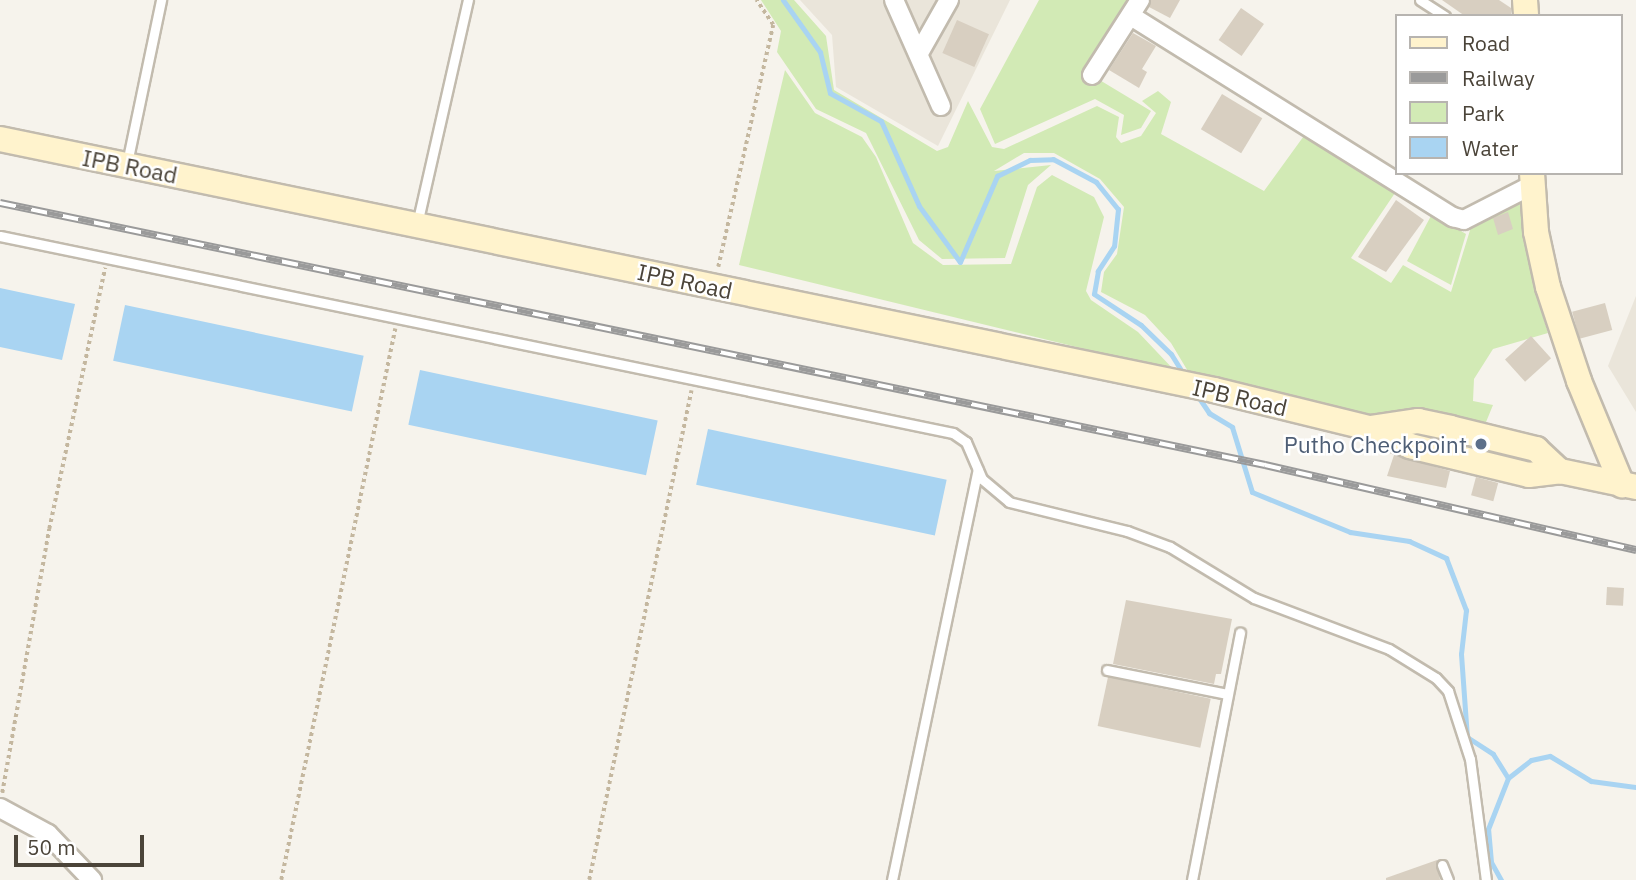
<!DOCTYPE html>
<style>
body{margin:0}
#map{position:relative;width:1636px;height:880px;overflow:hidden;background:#f6f3ec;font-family:"IBM Plex Sans",sans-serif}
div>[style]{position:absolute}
.residential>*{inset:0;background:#eae5da}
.green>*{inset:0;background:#d2eab5}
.water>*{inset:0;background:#a9d4f2;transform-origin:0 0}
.stream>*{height:5px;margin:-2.5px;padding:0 2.5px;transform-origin:2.5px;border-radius:2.5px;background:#a9d4f2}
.building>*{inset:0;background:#d8cfc1;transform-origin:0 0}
.path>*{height:3.5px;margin-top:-1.75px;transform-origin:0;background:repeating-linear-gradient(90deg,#c4b79f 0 3.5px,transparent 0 7px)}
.roads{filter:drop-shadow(2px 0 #c2bbae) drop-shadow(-2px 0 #c2bbae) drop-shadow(0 2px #c2bbae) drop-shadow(0 -2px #c2bbae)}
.lane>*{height:9px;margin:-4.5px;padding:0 4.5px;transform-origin:4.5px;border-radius:4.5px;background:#fff}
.street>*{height:18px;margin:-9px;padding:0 9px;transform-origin:9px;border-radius:9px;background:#fff}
.secondary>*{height:24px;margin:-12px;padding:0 12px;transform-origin:12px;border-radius:12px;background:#fff3cd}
.rail>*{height:8px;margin-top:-4px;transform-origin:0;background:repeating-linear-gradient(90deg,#fff 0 16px,#9a9a9a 0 32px);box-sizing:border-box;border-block:2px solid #9a9a9a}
.dots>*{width:19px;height:19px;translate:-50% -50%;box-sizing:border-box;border:4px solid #fff;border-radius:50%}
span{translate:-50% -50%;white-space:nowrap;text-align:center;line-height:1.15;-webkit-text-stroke:5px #fff;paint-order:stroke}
.street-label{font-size:23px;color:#4b4439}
.service-label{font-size:23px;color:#4e5e75}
.right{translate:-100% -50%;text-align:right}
.legend{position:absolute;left:1395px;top:14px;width:228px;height:161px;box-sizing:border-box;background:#fff;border:2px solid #b7b4b0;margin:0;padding:9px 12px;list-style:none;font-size:21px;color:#4b4439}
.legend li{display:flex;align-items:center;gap:14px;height:35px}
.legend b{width:35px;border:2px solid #b7b4b0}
.scale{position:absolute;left:14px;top:835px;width:130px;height:32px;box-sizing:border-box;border:4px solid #4b4439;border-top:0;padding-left:9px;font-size:21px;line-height:24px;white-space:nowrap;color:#4b4439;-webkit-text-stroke:5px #fff;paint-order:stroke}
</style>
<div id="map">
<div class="residential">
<i style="clip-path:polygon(800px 0,1010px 0,938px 146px,836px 87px,832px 35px)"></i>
<i style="clip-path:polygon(1636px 296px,1636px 412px,1608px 366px)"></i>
</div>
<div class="green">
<i style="clip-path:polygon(761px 0,794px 0,826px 36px,834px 90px,937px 151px,948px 147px,968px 101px,992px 147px,1004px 149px,1097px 106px,1119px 117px,1116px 137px,1121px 143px,1141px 136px,1156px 113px,1142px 101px,1158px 91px,1171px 102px,1161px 134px,1264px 191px,1306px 133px,1399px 187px,1351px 258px,1391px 283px,1403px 265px,1451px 292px,1471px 227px,1526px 200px,1534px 287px,1548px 333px,1493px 349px,1474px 379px,1473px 401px,1493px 405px,1484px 427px,1367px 421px,1195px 383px,1171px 343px,1145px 315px,1101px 292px,1104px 272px,1117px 254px,1124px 207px,1100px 179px,1054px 153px,1024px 153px,994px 171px,1051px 165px,1028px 185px,1005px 258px,942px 259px,919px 240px,866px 133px,816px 109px,777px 52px,781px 31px)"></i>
<i style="clip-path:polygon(1039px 0,1131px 0,1088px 73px,1151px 111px,1141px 128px,1121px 135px,1124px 115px,1095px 99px,995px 144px,980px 109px)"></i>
<i style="clip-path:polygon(785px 70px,815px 113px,862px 137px,876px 157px,913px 243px,943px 265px,1011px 264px,1037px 187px,1052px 175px,1094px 197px,1104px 217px,1086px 291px,1091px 300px,1138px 332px,1175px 371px,739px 265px)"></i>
<i style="clip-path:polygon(1432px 214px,1466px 234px,1451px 285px,1407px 261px)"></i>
</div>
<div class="water">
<i style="clip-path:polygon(0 288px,75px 304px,62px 360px,0 347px)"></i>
<i style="left:125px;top:305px;width:244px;height:57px;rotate:12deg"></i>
<i style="left:420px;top:370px;width:243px;height:56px;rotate:12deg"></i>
<i style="left:708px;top:429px;width:244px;height:57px;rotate:12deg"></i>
</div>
<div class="stream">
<i style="left:783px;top:0;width:64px;rotate:54.6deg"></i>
<i style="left:820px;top:52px;width:42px;rotate:76.3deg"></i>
<i style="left:830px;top:93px;width:58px;rotate:28.8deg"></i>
<i style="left:881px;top:121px;width:93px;rotate:65.9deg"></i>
<i style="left:919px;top:206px;width:69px;rotate:53.8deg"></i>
<i style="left:960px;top:262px;width:94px;rotate:-66.7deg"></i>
<i style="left:997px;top:176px;width:37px;rotate:-26deg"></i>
<i style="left:1030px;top:160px;width:23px;rotate:-2deg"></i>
<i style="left:1053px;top:159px;width:49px;rotate:28.1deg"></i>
<i style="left:1096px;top:182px;width:35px;rotate:51deg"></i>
<i style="left:1118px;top:209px;width:37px;rotate:96deg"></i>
<i style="left:1114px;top:246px;width:30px;rotate:123deg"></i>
<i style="left:1098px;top:271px;width:23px;rotate:100deg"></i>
<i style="left:1094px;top:294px;width:56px;rotate:33.4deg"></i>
<i style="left:1141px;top:325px;width:42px;rotate:44deg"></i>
<i style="left:1171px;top:354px;width:25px;rotate:58deg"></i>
<i style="left:1197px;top:395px;width:22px;rotate:56deg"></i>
<i style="left:1209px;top:413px;width:27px;rotate:31deg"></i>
<i style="left:1232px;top:427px;width:68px;rotate:72.9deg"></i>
<i style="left:1252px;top:492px;width:106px;rotate:22.2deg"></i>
<i style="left:1350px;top:532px;width:60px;rotate:8.7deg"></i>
<i style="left:1409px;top:541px;width:41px;rotate:24.7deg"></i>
<i style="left:1446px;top:558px;width:56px;rotate:69deg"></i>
<i style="left:1466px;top:610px;width:44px;rotate:96.5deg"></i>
<i style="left:1461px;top:654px;width:83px;rotate:85.9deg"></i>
<i style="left:1467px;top:737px;width:31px;rotate:33deg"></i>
<i style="left:1493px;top:754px;width:28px;rotate:58deg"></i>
<i style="left:1501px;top:880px;width:21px;rotate:-119deg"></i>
<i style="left:1491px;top:862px;width:33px;rotate:-95deg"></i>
<i style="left:1488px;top:829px;width:55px;rotate:-68.6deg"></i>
<i style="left:1508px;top:778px;width:29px;rotate:-38deg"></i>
<i style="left:1531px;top:760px;width:19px;rotate:-12deg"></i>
<i style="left:1550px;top:756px;width:48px;rotate:31.4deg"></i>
<i style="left:1591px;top:781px;width:45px;rotate:7.6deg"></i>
</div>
<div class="building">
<i style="clip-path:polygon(1151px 0,1180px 0,1170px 18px,1149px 7px)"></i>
<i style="clip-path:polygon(1442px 0,1499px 0,1511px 8px,1511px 16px,1465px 16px)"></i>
<i style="left:1241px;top:8px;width:28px;height:39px;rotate:35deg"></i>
<i style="left:957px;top:20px;width:35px;height:36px;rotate:24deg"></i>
<i style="clip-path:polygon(1133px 33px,1156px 46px,1142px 69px,1147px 72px,1139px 88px,1109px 70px)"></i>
<i style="left:1222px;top:94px;width:47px;height:41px;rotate:31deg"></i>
<i style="clip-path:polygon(1396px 200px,1424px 220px,1386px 272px,1358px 257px)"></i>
<i style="clip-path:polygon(1508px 212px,1513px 229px,1498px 235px,1493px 218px)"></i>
<i style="left:1605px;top:303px;width:28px;height:34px;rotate:75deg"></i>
<i style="left:1531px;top:336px;width:30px;height:35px;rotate:48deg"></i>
<i style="clip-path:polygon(1394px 455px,1450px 471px,1446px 488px,1387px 476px)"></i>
<i style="left:1476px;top:477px;width:23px;height:19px;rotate:15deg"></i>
<i style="left:1607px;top:587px;width:17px;height:18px;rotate:3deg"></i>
<i style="clip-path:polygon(1126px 600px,1232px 619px,1221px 674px,1216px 674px,1214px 684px,1113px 664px)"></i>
<i style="left:1108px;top:677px;width:105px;height:50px;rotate:12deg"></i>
<i style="clip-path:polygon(1437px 860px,1440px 880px,1386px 880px,1386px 878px)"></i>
</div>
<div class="path">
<i style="left:718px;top:267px;width:248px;rotate:-77.2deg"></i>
<i style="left:773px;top:25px;width:30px;rotate:-124deg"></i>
<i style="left:2px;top:793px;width:268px;rotate:-79.9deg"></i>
<i style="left:49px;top:529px;width:267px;rotate:-77.9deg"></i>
<i style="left:281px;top:880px;width:563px;rotate:-78.31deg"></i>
<i style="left:589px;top:880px;width:500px;rotate:-78.2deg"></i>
</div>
<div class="roads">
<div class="lane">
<i style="left:1420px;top:0;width:30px;rotate:33deg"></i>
<i style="left:127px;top:163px;width:167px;rotate:-78.2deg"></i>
<i style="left:417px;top:224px;width:230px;rotate:-77.2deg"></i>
<i style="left:0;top:236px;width:973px;rotate:11.68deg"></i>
<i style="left:953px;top:433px;width:16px;rotate:35deg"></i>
<i style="left:966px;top:442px;width:40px;rotate:66.6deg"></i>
<i style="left:982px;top:479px;width:35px;rotate:40deg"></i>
<i style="left:1009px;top:502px;width:122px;rotate:13.8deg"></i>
<i style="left:1127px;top:531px;width:46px;rotate:20.4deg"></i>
<i style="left:1170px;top:547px;width:98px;rotate:31.3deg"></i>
<i style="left:1254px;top:598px;width:144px;rotate:20.7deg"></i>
<i style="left:1389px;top:649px;width:55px;rotate:31.7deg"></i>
<i style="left:1436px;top:678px;width:18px;rotate:47deg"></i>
<i style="left:1448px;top:691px;width:71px;rotate:72.1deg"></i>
<i style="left:1470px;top:759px;width:122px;rotate:82.5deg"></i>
<i style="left:1107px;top:670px;width:122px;rotate:11.3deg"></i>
<i style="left:1442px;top:865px;width:16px;rotate:68deg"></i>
<i style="left:892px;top:880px;width:419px;rotate:-78.2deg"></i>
<i style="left:1192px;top:880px;width:252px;rotate:-79deg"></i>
</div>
<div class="street">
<i style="left:894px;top:0;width:116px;rotate:66.1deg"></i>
<i style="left:1131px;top:16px;width:380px;rotate:32deg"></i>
<i style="left:1453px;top:217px;width:11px;rotate:15deg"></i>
<i style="left:1464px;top:220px;width:76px;rotate:-27.2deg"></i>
<i style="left:919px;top:53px;width:61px;rotate:-60.5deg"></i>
<i style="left:1092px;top:75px;width:89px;rotate:-57.4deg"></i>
<i style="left:0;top:808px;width:55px;rotate:28.4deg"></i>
<i style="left:48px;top:834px;width:64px;rotate:46.3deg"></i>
</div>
<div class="secondary">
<i style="left:1525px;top:0;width:16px;rotate:86deg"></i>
<i style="left:0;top:139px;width:1240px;rotate:11.68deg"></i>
<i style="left:1214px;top:390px;width:160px;rotate:13.8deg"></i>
<i style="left:1369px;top:428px;width:45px;rotate:23.7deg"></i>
<i style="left:1410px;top:446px;width:122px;rotate:13.7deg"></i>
<i style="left:1529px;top:475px;width:31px;rotate:-7deg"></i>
<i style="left:1560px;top:471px;width:78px;rotate:11.9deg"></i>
<i style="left:1532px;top:173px;width:59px;rotate:86.1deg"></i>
<i style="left:1536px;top:232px;width:56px;rotate:77.7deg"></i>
<i style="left:1548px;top:287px;width:99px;rotate:71.7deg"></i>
<i style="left:1579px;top:381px;width:113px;rotate:67.5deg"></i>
<i style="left:1370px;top:428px;width:49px;rotate:-8.3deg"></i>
<i style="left:1418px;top:421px;width:33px;rotate:12deg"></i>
<i style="left:1450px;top:428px;width:89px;rotate:13.7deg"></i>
<i style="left:1536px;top:449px;width:33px;rotate:43deg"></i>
</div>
</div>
<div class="rail">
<i style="left:0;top:203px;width:1292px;rotate:11.7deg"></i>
<i style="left:1265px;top:465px;width:381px;rotate:12.9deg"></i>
</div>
<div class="dots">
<i style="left:1481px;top:444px;background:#5c6f8a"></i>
</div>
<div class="street-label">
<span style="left:130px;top:166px;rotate:11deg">IPB Road</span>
<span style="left:685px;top:281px;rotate:12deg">IPB Road</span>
<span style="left:1240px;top:397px;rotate:13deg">IPB Road</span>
</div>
<div class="service-label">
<span class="right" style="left:1467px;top:444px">Putho Checkpoint</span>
</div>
<ul class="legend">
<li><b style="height:9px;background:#fff3cd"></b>Road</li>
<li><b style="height:9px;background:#9a9a9a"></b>Railway</li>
<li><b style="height:19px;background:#d2eab5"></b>Park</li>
<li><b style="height:19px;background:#a9d4f2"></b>Water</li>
</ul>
<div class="scale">50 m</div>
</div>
